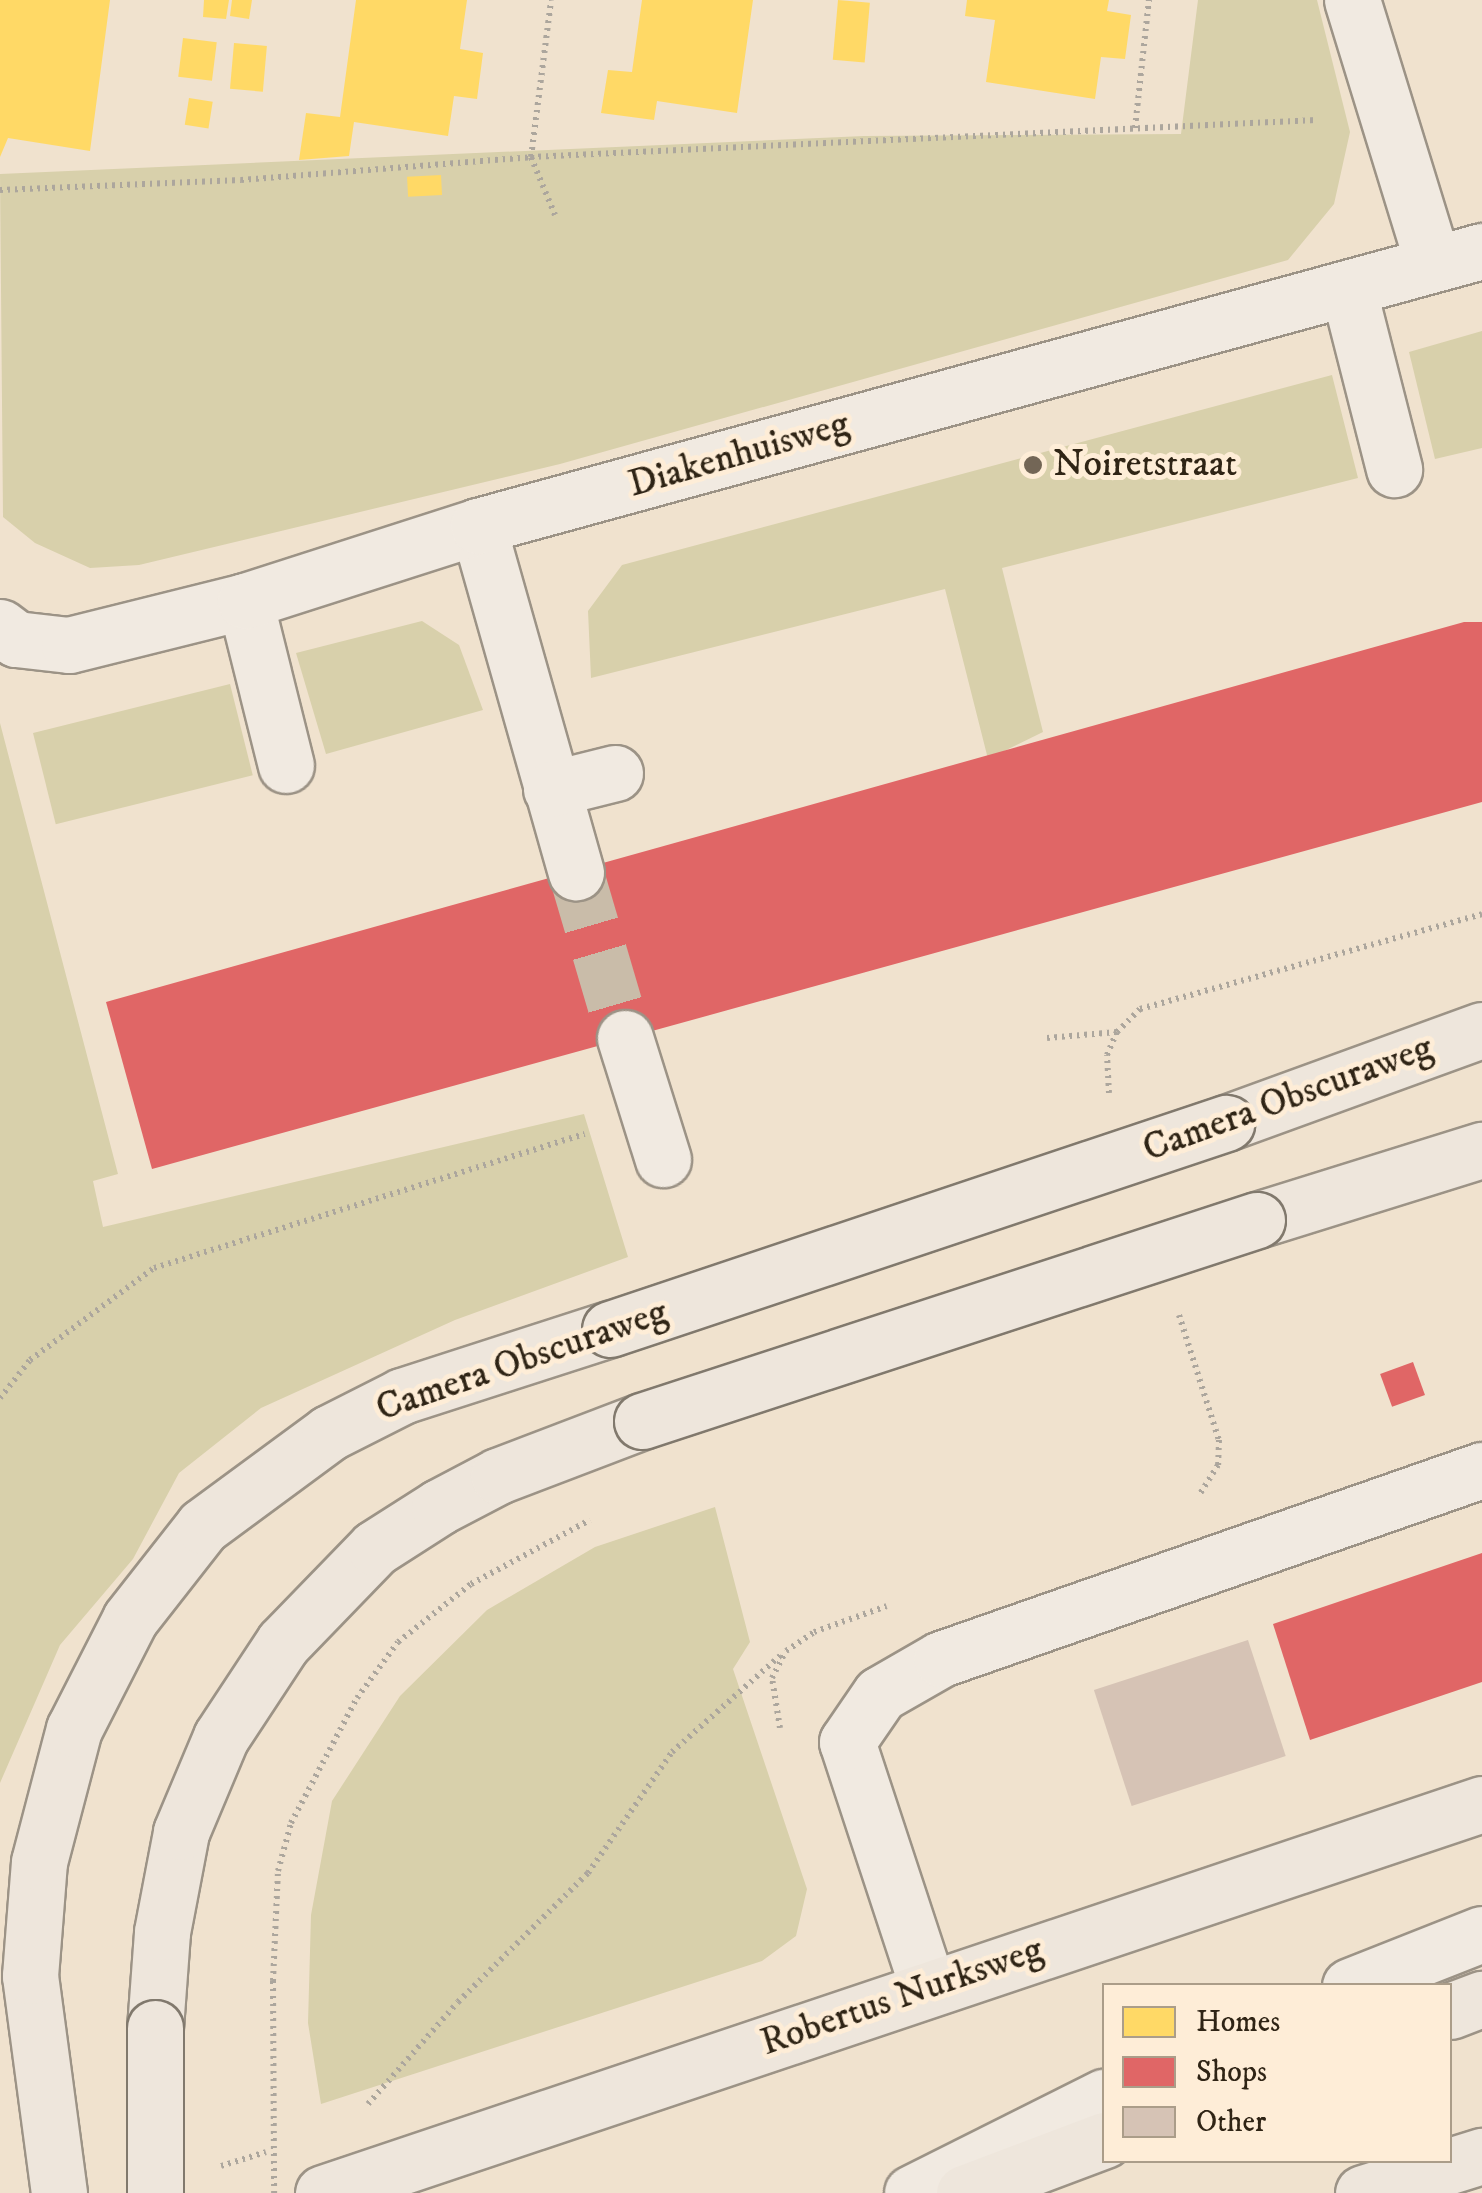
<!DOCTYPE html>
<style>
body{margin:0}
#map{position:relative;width:1482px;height:2193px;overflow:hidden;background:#f0e2ce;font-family:"IM FELL DW Pica",serif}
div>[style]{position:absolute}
.green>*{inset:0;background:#d8d0ab;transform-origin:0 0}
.homes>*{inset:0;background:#ffd966;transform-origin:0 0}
.shops>*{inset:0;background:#e06666;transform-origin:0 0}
.building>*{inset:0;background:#d6c3b5;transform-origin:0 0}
.minor-tunnel>*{height:55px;margin-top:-27.5px;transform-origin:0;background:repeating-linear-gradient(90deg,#c9bca9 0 55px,transparent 0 83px)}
.path>*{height:6px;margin-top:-3px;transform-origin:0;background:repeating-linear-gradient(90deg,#aca69d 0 2.5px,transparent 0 7.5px)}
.roads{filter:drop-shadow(2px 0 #9c9386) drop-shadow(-2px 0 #9c9386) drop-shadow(0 2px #9c9386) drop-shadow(0 -2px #9c9386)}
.minor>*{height:55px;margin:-27.5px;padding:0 27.5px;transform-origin:27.5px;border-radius:27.5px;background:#f1eae1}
.major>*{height:55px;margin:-27.5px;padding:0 27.5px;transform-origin:27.5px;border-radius:27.5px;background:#eee6dc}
.path-bridge>*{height:6px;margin-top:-3px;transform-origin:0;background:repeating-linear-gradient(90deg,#aca69d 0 2.5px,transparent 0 7.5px)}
.bridges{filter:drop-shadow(2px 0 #81796d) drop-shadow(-2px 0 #81796d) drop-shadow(0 2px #81796d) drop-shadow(0 -2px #81796d)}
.major-bridge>*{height:55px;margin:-27.5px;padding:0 27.5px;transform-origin:27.5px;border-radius:27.5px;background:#eee6dc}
.dots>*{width:28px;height:28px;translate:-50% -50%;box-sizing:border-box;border:5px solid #feedd7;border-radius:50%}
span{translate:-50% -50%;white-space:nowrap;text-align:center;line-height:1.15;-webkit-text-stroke:10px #feedd7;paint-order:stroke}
.street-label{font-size:38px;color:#2f2415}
.poi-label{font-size:38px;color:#2f2415}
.left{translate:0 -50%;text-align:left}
.legend{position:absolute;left:1102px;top:1983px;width:350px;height:180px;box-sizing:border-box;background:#feedd7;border:2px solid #ab9d89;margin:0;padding:12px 18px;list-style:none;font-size:30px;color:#2f2415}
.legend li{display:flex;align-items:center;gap:20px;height:50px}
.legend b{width:50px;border:2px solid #ab9d89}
</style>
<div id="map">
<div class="green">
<i style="clip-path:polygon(1198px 0,1317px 0,1350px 132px,1334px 204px,1288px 260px,560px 464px,139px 565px,90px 568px,35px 543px,3px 517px,0 174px,864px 136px,1181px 134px)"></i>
<i style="clip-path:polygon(1482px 331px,1482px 448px,1435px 459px,1409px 352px)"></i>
<i style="clip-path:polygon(1332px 375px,1358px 478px,1002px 568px,1043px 732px,988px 759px,945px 589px,591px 678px,588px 611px,622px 565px)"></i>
<i style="clip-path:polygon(422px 621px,459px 645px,483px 710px,326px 754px,296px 653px)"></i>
<i style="left:230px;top:684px;width:94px;height:203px;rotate:76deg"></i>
<i style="clip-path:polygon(0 723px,118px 1174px,93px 1181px,103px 1227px,584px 1114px,628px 1257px,455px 1320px,261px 1408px,179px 1473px,133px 1559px,60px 1645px,0 1783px)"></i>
<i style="clip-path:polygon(715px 1507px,750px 1642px,733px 1669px,807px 1889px,796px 1936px,762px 1961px,321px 2104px,308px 2023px,311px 1915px,332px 1801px,400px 1696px,487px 1610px,595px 1547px)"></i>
</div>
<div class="homes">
<i style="clip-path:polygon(0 0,110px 0,90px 151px,8px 138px,0 157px)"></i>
<i style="clip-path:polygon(204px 0,229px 0,226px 19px,203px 17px)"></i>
<i style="clip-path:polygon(232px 0,252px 0,249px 19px,230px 16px)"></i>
<i style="clip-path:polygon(356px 0,467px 0,460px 49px,483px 53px,477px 99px,454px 96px,448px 136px,354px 122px,349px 156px,299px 160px,306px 113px,340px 117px)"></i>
<i style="clip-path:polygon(642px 0,753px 0,737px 113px,657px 101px,654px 120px,601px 113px,608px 70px,632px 72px)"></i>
<i style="left:838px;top:0;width:32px;height:60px;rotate:5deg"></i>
<i style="clip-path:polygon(967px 0,1109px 0,1107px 11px,1131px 15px,1125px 59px,1101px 57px,1095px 99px,986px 82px,995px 20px,965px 16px)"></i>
<i style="left:183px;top:38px;width:34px;height:39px;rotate:7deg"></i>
<i style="left:234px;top:43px;width:33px;height:46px;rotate:5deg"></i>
<i style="left:189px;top:98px;width:24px;height:27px;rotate:9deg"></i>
<i style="left:441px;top:175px;width:20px;height:34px;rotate:87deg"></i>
</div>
<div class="shops">
<i style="clip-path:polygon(1464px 622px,1482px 622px,1482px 802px,152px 1169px,106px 1002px)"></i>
<i style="left:1413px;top:1362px;width:35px;height:35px;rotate:70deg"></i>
<i style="clip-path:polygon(1482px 1553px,1482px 1682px,1310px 1740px,1273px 1624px)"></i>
</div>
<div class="building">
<i style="left:1248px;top:1640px;width:122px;height:162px;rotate:72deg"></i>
</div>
<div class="minor-tunnel">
<i style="left:576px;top:872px;width:173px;rotate:73.6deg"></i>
</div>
<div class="path">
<i style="left:1135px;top:128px;width:129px;rotate:-83.8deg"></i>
<i style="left:0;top:190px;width:241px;rotate:-2.4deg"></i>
<i style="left:241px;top:180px;width:291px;rotate:-4.5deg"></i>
<i style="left:531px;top:157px;width:158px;rotate:-82.7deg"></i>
<i style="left:555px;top:215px;width:63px;rotate:-112.5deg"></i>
<i style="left:531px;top:157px;width:786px;rotate:-2.7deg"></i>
<i style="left:1047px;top:1038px;width:70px;rotate:-4.9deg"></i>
<i style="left:1109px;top:1093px;width:38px;rotate:-93deg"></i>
<i style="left:1107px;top:1055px;width:25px;rotate:-67deg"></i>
<i style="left:1117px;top:1032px;width:33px;rotate:-45deg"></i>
<i style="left:1140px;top:1009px;width:355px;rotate:-15.5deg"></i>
<i style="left:1179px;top:1315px;width:131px;rotate:72.3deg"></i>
<i style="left:1219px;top:1440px;width:25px;rotate:92deg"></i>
<i style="left:1218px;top:1465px;width:36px;rotate:122deg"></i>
<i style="left:0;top:1398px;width:48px;rotate:-51.7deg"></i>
<i style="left:30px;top:1360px;width:154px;rotate:-36.6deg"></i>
<i style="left:154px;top:1268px;width:451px;rotate:-17.3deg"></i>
<i style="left:780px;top:1728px;width:51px;rotate:-99.1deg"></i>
<i style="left:772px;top:1678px;width:30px;rotate:-63deg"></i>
<i style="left:786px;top:1651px;width:34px;rotate:-34deg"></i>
<i style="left:814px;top:1632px;width:77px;rotate:-19.6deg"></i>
<i style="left:273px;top:1981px;width:110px;rotate:-87.4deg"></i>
<i style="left:278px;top:1871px;width:50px;rotate:-74.8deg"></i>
<i style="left:291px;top:1823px;width:141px;rotate:-62.2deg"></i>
<i style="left:357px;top:1698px;width:69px;rotate:-53.8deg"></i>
<i style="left:398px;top:1642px;width:93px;rotate:-38.5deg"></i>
<i style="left:471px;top:1584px;width:135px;rotate:-28.3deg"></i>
<i style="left:368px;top:2104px;width:136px;rotate:-48.6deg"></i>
<i style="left:458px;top:2002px;width:183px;rotate:-44.8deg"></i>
<i style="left:588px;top:1873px;width:147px;rotate:-55.2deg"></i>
<i style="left:672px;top:1752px;width:146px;rotate:-41.7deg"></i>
<i style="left:221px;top:2166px;width:47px;rotate:-17.3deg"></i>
</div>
<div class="roads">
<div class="minor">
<i style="left:1352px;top:0;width:276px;rotate:72.9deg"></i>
<i style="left:1348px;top:288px;width:187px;rotate:75.7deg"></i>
<i style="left:478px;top:526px;width:360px;rotate:74.2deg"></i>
<i style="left:245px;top:601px;width:169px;rotate:76deg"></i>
<i style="left:0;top:627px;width:20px;rotate:37deg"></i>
<i style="left:16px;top:639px;width:53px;rotate:6.5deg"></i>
<i style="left:69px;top:645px;width:181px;rotate:-14deg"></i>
<i style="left:245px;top:601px;width:245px;rotate:-17.8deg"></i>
<i style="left:478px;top:526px;width:1041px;rotate:-15.32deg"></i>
<i style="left:551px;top:789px;width:66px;rotate:-14deg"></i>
<i style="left:625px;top:1038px;width:127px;rotate:72.6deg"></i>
<i style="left:1350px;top:1986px;width:142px;rotate:-21.5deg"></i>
<i style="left:928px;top:1988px;width:259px;rotate:-108.2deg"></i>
<i style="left:847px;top:1742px;width:58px;rotate:-55.5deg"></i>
<i style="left:880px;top:1694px;width:70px;rotate:-29.8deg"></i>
<i style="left:941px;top:1659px;width:573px;rotate:-19.26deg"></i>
<i style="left:912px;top:2193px;width:215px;rotate:-26.6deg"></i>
</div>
<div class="major">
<i style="left:1226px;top:1123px;width:272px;rotate:-20deg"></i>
<i style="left:1257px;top:1220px;width:236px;rotate:-17.3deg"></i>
<i style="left:1450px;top:2011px;width:34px;rotate:-21deg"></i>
<i style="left:155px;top:2028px;width:96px;rotate:-85.8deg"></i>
<i style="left:162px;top:1932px;width:102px;rotate:-79.2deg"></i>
<i style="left:181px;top:1832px;width:103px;rotate:-67.2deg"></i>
<i style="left:221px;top:1737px;width:113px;rotate:-56.6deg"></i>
<i style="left:283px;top:1643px;width:132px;rotate:-45.9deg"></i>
<i style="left:375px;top:1548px;width:76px;rotate:-32.6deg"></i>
<i style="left:439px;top:1507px;width:67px;rotate:-27.7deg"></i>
<i style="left:498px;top:1476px;width:154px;rotate:-20.9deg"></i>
<i style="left:59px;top:2193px;width:219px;rotate:-97.6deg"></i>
<i style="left:30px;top:1976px;width:114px;rotate:-85.5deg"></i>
<i style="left:39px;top:1862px;width:138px;rotate:-75.3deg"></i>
<i style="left:74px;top:1729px;width:123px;rotate:-63deg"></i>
<i style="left:130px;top:1619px;width:118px;rotate:-51.9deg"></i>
<i style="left:203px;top:1526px;width:157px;rotate:-36.4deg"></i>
<i style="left:329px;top:1433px;width:82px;rotate:-26.9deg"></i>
<i style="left:402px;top:1396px;width:219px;rotate:-17.9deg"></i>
<i style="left:323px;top:2193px;width:1223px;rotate:-18.55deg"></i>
<i style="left:964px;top:2193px;width:150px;rotate:-20.7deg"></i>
<i style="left:1363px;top:2193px;width:125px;rotate:-17.3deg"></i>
</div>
</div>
<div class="path-bridge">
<i style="left:273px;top:1981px;width:212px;rotate:89.7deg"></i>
</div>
<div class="bridges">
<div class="major-bridge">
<i style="left:610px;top:1329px;width:650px;rotate:-18.49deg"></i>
<i style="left:642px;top:1421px;width:647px;rotate:-18.1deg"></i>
<i style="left:155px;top:2193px;width:165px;rotate:-90deg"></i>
</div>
</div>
<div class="dots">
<i style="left:1033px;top:465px;background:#736656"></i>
</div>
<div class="street-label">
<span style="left:739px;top:455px;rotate:-16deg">Diakenhuisweg</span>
<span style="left:1288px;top:1099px;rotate:-20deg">Camera Obscuraweg</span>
<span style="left:522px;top:1361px;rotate:-19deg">Camera Obscuraweg</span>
<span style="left:902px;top:1997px;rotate:-19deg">Robertus Nurksweg</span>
</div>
<div class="poi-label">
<span class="left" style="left:1053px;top:465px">Noiretstraat</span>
</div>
<ul class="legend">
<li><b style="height:28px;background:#ffd966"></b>Homes</li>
<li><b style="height:28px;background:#e06666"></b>Shops</li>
<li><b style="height:28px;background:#d6c3b5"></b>Other</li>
</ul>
</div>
